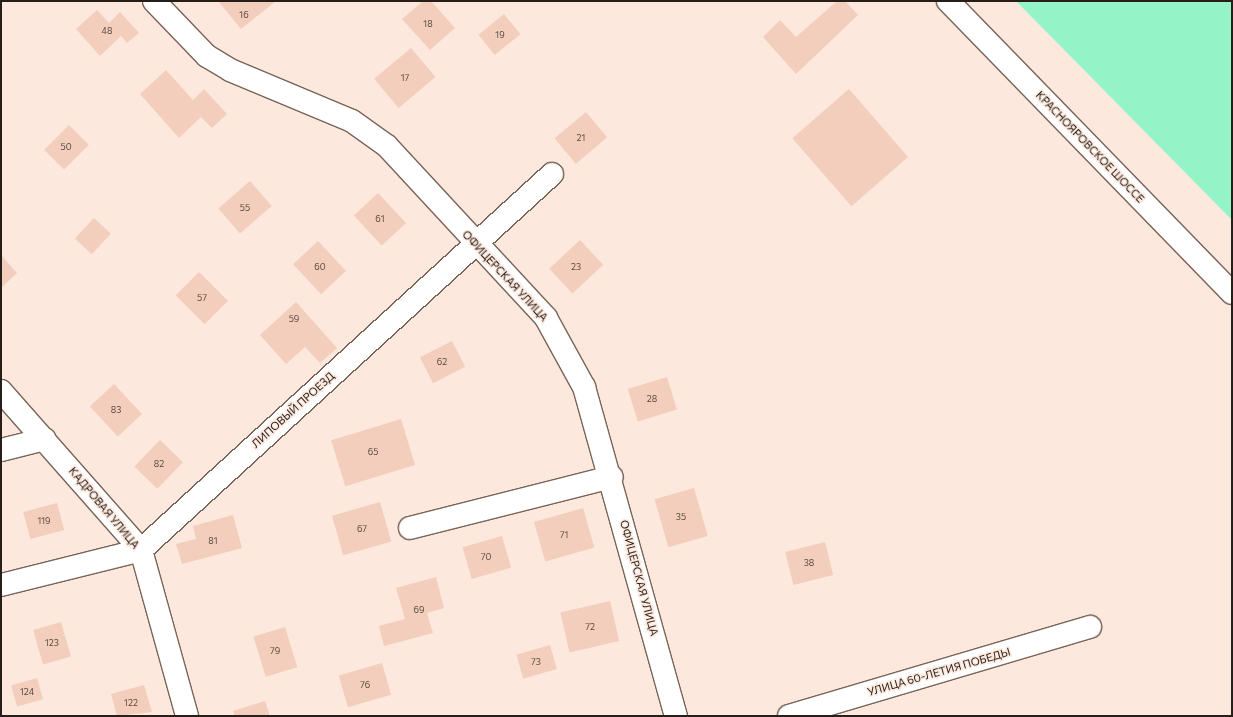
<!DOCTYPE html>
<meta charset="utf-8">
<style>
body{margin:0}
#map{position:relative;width:1233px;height:717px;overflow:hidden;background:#fce8dd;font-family:Commissioner,sans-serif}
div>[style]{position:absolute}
.green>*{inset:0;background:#95f3c8}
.building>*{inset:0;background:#f3cebc;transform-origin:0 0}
.roads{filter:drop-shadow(1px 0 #796458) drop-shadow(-1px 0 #796458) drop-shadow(0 1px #796458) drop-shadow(0 -1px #796458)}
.minor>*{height:22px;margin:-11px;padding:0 11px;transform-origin:11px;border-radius:11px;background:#fff}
.tertiary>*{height:22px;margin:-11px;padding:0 11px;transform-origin:11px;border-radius:11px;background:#fff}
span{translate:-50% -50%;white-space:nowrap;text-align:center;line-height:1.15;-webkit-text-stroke:3px #fce8dd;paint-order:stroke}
.number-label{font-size:9px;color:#5a4a42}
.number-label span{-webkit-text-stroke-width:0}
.street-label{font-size:11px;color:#271e19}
.frame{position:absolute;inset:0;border:2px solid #271e19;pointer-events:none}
</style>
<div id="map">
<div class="green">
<i style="clip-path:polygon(1016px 1px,1232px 1px,1232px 220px)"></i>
</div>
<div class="building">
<i style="clip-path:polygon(218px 1px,276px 1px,241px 29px)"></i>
<i style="clip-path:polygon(423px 1px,431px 1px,455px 28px,430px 50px,402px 19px)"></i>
<i style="clip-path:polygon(837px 1px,845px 1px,858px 15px,796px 74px,763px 37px,780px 20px,796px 37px)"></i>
<i style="clip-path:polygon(97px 10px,109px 23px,120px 12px,139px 33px,127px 43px,121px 36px,100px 56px,76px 29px)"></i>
<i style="left:504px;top:14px;width:26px;height:33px;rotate:51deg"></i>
<i style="left:411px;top:48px;width:38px;height:48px;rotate:50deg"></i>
<i style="clip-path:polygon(166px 70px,193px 100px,204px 89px,227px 114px,212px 128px,201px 117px,179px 138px,140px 94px)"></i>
<i style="left:849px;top:89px;width:90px;height:75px;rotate:49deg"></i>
<i style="left:586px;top:112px;width:33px;height:41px;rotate:50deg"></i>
<i style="left:69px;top:125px;width:28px;height:35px;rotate:45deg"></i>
<i style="left:250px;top:181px;width:33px;height:42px;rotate:49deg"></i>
<i style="left:378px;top:193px;width:41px;height:33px;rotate:47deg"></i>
<i style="left:94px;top:218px;width:23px;height:28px;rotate:43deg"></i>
<i style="left:580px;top:240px;width:34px;height:42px;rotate:47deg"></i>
<i style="left:318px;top:241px;width:41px;height:34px;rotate:47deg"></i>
<i style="clip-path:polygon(1px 255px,17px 273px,1px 288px)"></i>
<i style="left:199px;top:272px;width:41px;height:33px;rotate:45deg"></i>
<i style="clip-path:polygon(296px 302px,337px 348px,320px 363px,305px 347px,286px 364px,260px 335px)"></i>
<i style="left:452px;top:341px;width:29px;height:36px;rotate:63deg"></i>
<i style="left:667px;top:377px;width:34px;height:41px;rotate:73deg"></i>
<i style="left:114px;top:384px;width:41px;height:33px;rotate:47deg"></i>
<i style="left:401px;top:419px;width:48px;height:73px;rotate:73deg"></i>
<i style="left:160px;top:440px;width:32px;height:37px;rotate:44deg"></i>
<i style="left:694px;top:488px;width:50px;height:41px;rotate:74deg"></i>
<i style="left:380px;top:502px;width:41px;height:50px;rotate:74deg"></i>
<i style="left:57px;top:503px;width:28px;height:35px;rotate:75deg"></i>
<i style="left:583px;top:508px;width:41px;height:51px;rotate:74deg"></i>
<i style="clip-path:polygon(233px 515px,242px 548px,182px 564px,176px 544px,196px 539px,193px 526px)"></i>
<i style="left:502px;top:536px;width:33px;height:41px;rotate:74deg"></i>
<i style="left:825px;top:542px;width:34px;height:41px;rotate:76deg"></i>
<i style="clip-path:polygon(436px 577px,444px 608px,427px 613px,433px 633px,384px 646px,379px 626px,405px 619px,396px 588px)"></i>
<i style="left:610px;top:601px;width:41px;height:51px;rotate:77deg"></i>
<i style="left:61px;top:622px;width:36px;height:29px;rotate:74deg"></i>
<i style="left:285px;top:627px;width:42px;height:33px;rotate:73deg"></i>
<i style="left:550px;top:645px;width:25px;height:35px;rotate:74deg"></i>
<i style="left:382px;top:663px;width:33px;height:45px;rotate:74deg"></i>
<i style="left:37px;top:678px;width:22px;height:27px;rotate:74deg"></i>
<i style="clip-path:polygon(144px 685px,152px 712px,117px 716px,111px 694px)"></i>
<i style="clip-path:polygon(265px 701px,270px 716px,235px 716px,233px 711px)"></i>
</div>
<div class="roads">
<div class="minor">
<i style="left:154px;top:1px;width:76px;rotate:46.1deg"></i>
<i style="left:207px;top:56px;width:27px;rotate:31deg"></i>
<i style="left:230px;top:70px;width:132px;rotate:22.7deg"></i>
<i style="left:352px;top:121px;width:43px;rotate:35.5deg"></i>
<i style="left:387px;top:146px;width:234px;rotate:47.2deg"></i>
<i style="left:546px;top:318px;width:79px;rotate:61.2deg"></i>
<i style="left:584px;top:387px;width:342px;rotate:74.4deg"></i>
<i style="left:1px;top:391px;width:212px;rotate:48.6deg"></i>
<i style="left:141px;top:550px;width:172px;rotate:74.5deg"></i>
<i style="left:1px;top:450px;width:45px;rotate:-14deg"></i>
<i style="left:410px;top:528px;width:208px;rotate:-14.2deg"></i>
<i style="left:1px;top:585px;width:144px;rotate:-14deg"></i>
<i style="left:141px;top:550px;width:557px;rotate:-42.45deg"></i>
<i style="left:789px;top:716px;width:314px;rotate:-16.5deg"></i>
</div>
<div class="tertiary">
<i style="left:948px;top:1px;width:407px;rotate:45.8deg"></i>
</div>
</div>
<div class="number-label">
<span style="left:244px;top:15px">16</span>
<span style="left:428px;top:24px">18</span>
<span style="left:107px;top:31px">48</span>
<span style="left:500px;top:35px">19</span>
<span style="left:405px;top:78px">17</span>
<span style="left:581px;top:138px">21</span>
<span style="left:66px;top:147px">50</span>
<span style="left:245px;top:208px">55</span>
<span style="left:380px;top:219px">61</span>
<span style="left:320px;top:267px">60</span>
<span style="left:576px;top:267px">23</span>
<span style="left:202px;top:298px">57</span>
<span style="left:294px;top:319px">59</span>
<span style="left:442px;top:362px">62</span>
<span style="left:652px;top:399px">28</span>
<span style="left:116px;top:410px">83</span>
<span style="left:373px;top:452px">65</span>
<span style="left:159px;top:464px">82</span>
<span style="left:681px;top:517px">35</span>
<span style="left:44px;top:521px">119</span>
<span style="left:362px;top:529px">67</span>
<span style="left:564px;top:535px">71</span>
<span style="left:213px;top:541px">81</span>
<span style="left:486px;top:557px">70</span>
<span style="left:809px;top:563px">38</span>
<span style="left:419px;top:610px">69</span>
<span style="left:590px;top:627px">72</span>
<span style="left:52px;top:643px">123</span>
<span style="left:275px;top:651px">79</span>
<span style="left:536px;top:662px">73</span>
<span style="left:365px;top:685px">76</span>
<span style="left:27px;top:692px">124</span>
<span style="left:131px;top:703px">122</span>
</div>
<div class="street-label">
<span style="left:1090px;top:147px;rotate:46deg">КРАСНОЯРОВСКОЕ ШОССЕ</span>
<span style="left:505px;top:276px;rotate:47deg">ОФИЦЕРСКАЯ УЛИЦА</span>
<span style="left:293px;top:410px;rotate:-42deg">ЛИПОВЫЙ ПРОЕЗД</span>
<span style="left:104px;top:508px;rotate:50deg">КАДРОВАЯ УЛИЦА</span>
<span style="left:639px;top:578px;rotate:75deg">ОФИЦЕРСКАЯ УЛИЦА</span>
<span style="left:939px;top:672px;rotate:-16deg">УЛИЦА 60-ЛЕТИЯ ПОБЕДЫ</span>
</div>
<div class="frame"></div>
</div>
